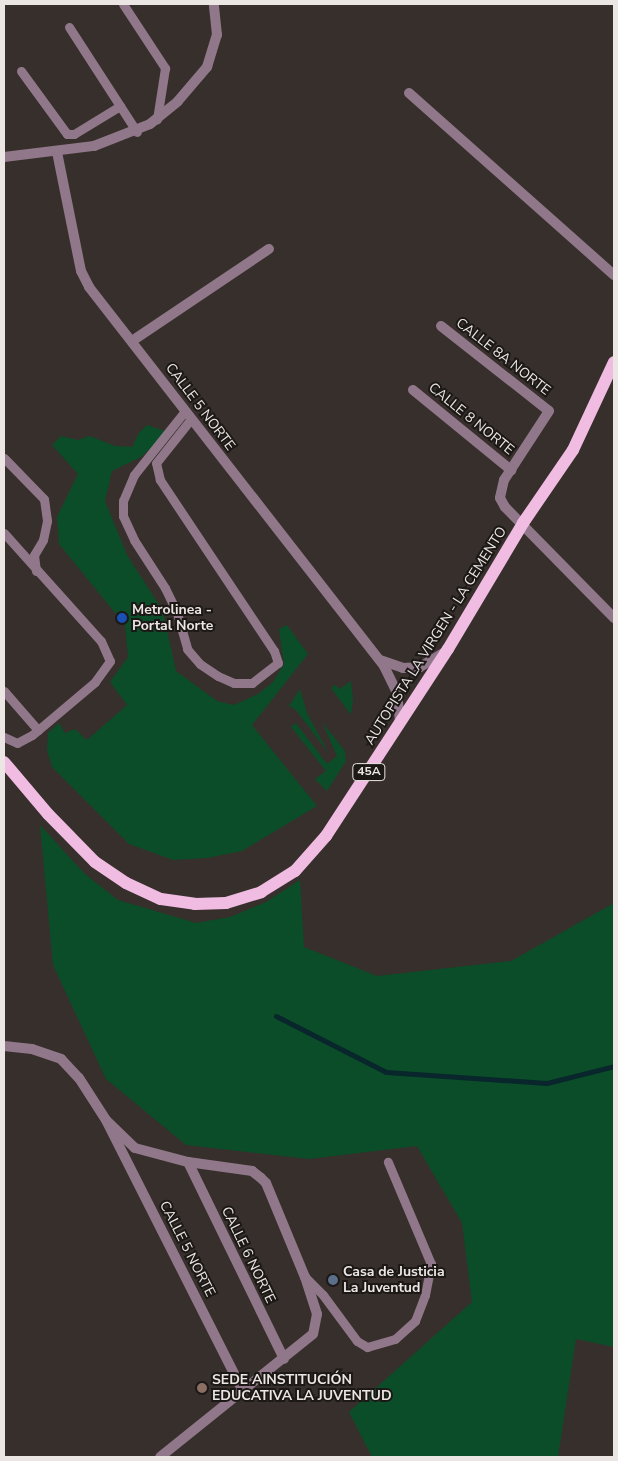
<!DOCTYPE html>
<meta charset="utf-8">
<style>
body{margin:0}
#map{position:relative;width:618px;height:1461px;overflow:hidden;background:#372f2b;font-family:"Nunito Sans",sans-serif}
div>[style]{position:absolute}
.green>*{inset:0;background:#0b4d29}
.stream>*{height:5px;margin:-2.5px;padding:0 2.5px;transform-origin:2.5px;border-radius:2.5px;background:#08262c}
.service>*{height:9px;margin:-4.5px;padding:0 4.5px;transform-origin:4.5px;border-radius:4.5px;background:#907789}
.pedestrian>*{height:10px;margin:-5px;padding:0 5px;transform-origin:5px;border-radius:5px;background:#907789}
.minor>*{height:10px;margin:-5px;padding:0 5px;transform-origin:5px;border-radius:5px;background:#907789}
.primary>*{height:12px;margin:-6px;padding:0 6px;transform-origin:6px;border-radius:6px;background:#f0bce2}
.dots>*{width:14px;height:14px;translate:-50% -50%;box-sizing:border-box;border:2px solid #1b1816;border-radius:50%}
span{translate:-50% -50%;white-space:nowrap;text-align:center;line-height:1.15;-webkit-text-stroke:4px #1b1816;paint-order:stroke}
.shield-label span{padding:1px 4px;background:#1b1816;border:1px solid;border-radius:4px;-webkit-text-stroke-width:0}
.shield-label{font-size:12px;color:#ebe6e4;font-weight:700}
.street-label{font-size:14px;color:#ebe6e4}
.poi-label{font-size:14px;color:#ebe6e4;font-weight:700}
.left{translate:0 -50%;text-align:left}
.frame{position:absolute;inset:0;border:5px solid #ebe6e4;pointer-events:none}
</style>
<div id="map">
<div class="green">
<i style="clip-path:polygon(147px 425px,168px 432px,141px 457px,112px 471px,105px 501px,127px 555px,163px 611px,176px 671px,217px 701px,234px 705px,258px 694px,273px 682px,284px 664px,279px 629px,287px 625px,308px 654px,252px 725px,317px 806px,242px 851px,207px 858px,173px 860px,129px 844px,52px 767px,47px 750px,48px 733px,59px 723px,65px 733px,75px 729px,87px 740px,127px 705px,110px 682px,128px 657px,125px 625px,59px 544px,57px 517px,78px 474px,52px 445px,61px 436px,78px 440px,90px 436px,115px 446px,132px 447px,139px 433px)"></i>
<i style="clip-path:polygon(351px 681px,353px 699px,351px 715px,331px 688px,335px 685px,340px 689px)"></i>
<i style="clip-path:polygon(300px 689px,307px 713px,329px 754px,296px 710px,289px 706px)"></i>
<i style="clip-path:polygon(322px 722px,345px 751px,346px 761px,327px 791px,315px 779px,326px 771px,291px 727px,296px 723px,327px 764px,337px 756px)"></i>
<i style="clip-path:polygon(40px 825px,85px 874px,118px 900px,196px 923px,230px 917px,266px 902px,300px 880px,304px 947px,377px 976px,511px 961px,614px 903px,614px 1347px,576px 1339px,558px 1457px,372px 1457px,349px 1412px,472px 1302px,462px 1223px,417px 1146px,309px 1159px,186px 1145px,106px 1079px,53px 965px)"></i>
</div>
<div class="stream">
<i style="left:276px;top:1016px;width:123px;rotate:27deg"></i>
<i style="left:386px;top:1072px;width:161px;rotate:3.9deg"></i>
<i style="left:547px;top:1083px;width:69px;rotate:-14.2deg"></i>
</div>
<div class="service">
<i style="left:123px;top:4px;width:77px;rotate:56.7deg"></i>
<i style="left:165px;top:68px;width:52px;rotate:98.9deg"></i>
<i style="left:69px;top:27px;width:125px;rotate:57.1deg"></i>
<i style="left:21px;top:71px;width:78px;rotate:53.9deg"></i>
<i style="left:67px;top:134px;width:7px"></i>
<i style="left:74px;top:134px;width:54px;rotate:-31.3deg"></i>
<i style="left:185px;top:411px;width:82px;rotate:128.6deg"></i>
<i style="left:134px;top:475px;width:28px;rotate:113deg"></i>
<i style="left:123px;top:501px;width:15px;rotate:90deg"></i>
<i style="left:123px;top:516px;width:26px;rotate:65deg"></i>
<i style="left:134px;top:540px;width:57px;rotate:57.1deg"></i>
<i style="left:165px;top:588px;width:28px;rotate:64deg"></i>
<i style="left:177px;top:613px;width:37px;rotate:74deg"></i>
<i style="left:187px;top:649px;width:20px;rotate:49deg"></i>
<i style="left:200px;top:664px;width:22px;rotate:34deg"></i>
<i style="left:218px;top:676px;width:17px;rotate:24deg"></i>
<i style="left:234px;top:683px;width:18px"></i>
<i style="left:252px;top:683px;width:33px;rotate:-38deg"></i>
<i style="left:278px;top:663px;width:13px;rotate:-108deg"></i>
<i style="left:274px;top:651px;width:206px;rotate:-123.7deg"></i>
<i style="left:160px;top:480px;width:17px;rotate:-103deg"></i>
<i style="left:156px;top:463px;width:56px;rotate:-51.5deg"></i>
<i style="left:4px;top:458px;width:57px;rotate:45.7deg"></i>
<i style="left:44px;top:499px;width:22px;rotate:82deg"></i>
<i style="left:47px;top:521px;width:19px;rotate:102deg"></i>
<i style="left:43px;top:540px;width:17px;rotate:121deg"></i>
<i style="left:34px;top:555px;width:16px;rotate:83deg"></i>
<i style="left:4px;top:533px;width:145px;rotate:48.1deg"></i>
<i style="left:101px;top:641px;width:22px;rotate:66deg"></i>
<i style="left:110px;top:661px;width:26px;rotate:126deg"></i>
<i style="left:95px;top:682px;width:82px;rotate:139.9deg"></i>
<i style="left:32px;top:735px;width:17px;rotate:152deg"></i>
<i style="left:17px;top:743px;width:14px;rotate:-155deg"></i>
<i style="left:4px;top:691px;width:52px;rotate:48.9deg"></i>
<i style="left:305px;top:1277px;width:25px;rotate:45deg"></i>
<i style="left:323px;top:1295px;width:57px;rotate:53.5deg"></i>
<i style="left:357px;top:1341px;width:12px;rotate:31deg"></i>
<i style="left:367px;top:1347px;width:29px;rotate:-16deg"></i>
<i style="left:395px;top:1339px;width:27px;rotate:-42deg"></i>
<i style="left:415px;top:1321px;width:28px;rotate:-69deg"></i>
<i style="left:425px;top:1295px;width:32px;rotate:-79deg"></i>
<i style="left:431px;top:1264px;width:111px;rotate:-112.9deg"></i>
</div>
<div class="pedestrian">
<i style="left:132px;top:341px;width:165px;rotate:-33.9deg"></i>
<i style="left:107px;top:1122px;width:301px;rotate:63.2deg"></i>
<i style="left:188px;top:1162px;width:219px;rotate:64deg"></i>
</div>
<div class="minor">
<i style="left:409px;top:93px;width:274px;rotate:41.6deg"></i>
<i style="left:57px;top:152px;width:121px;rotate:78.6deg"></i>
<i style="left:81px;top:271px;width:18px;rotate:63deg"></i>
<i style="left:89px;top:287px;width:480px;rotate:52.1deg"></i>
<i style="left:384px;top:666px;width:30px;rotate:64deg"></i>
<i style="left:397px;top:693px;width:30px;rotate:84deg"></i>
<i style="left:4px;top:157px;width:91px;rotate:-7deg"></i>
<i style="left:94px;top:146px;width:60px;rotate:-21.4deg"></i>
<i style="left:150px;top:124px;width:36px;rotate:-39deg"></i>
<i style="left:178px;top:101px;width:45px;rotate:-49.5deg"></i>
<i style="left:207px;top:67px;width:34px;rotate:-73deg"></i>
<i style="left:217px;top:35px;width:31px;rotate:-96deg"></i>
<i style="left:441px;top:326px;width:137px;rotate:38.2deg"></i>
<i style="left:549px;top:411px;width:82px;rotate:123.1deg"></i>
<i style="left:504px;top:480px;width:18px;rotate:103deg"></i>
<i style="left:500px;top:498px;width:10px;rotate:61deg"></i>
<i style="left:505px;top:507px;width:156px;rotate:45.5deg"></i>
<i style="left:413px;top:390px;width:127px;rotate:39.2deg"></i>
<i style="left:380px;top:660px;width:24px;rotate:19deg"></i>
<i style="left:403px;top:668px;width:17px;rotate:-3deg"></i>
<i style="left:420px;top:667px;width:27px;rotate:-31deg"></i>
<i style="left:4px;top:1046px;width:28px;rotate:6deg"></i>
<i style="left:32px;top:1049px;width:31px;rotate:19deg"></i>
<i style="left:61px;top:1059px;width:26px;rotate:47deg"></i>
<i style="left:79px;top:1078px;width:50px;rotate:57.3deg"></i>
<i style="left:106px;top:1120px;width:40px;rotate:44deg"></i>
<i style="left:135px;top:1148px;width:55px;rotate:14.8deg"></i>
<i style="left:188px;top:1162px;width:65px;rotate:8deg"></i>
<i style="left:252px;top:1171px;width:11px;rotate:38deg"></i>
<i style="left:261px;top:1178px;width:7px;rotate:45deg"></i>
<i style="left:266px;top:1183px;width:102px;rotate:67.5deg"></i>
<i style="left:305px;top:1277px;width:39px;rotate:72deg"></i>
<i style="left:317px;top:1314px;width:20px;rotate:101deg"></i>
<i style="left:313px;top:1334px;width:196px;rotate:141.2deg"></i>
</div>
<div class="primary">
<i style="left:4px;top:762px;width:68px;rotate:49.8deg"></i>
<i style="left:48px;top:814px;width:67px;rotate:45.6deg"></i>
<i style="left:95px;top:862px;width:37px;rotate:34deg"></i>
<i style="left:126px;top:883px;width:38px;rotate:25deg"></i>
<i style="left:161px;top:899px;width:34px;rotate:8deg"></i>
<i style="left:195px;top:904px;width:31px;rotate:-2deg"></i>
<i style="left:226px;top:903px;width:37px;rotate:-17deg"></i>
<i style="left:261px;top:892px;width:40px;rotate:-32deg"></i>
<i style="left:295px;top:871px;width:47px;rotate:-48.5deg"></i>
<i style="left:326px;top:836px;width:223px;rotate:-56.9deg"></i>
<i style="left:448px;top:649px;width:147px;rotate:-59.2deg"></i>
<i style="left:523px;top:523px;width:88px;rotate:-55.6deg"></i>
<i style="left:573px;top:450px;width:97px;rotate:-65deg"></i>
</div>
<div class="dots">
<i style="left:122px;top:618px;background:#1a4fb4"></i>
<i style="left:333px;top:1280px;background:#5c6f8a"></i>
<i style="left:202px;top:1388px;background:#8d6e63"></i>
</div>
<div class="shield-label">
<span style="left:369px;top:772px">45A</span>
</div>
<div class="street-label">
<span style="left:503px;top:357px;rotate:38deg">CALLE 8A NORTE</span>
<span style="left:200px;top:407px;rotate:53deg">CALLE 5 NORTE</span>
<span style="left:471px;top:419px;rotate:39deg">CALLE 8 NORTE</span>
<span style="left:436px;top:636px;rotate:-58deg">AUTOPISTA LA VIRGEN - LA CEMENTO</span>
<span style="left:187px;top:1249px;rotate:63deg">CALLE 5 NORTE</span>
<span style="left:248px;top:1255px;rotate:64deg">CALLE 6 NORTE</span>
</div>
<div class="poi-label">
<span class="left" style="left:132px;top:618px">Metrolinea -<br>Portal Norte</span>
<span class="left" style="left:343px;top:1280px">Casa de Justicia<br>La Juventud</span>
<span class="left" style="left:212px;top:1388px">SEDE AINSTITUCIÓN<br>EDUCATIVA LA JUVENTUD</span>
</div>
<div class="frame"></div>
</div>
